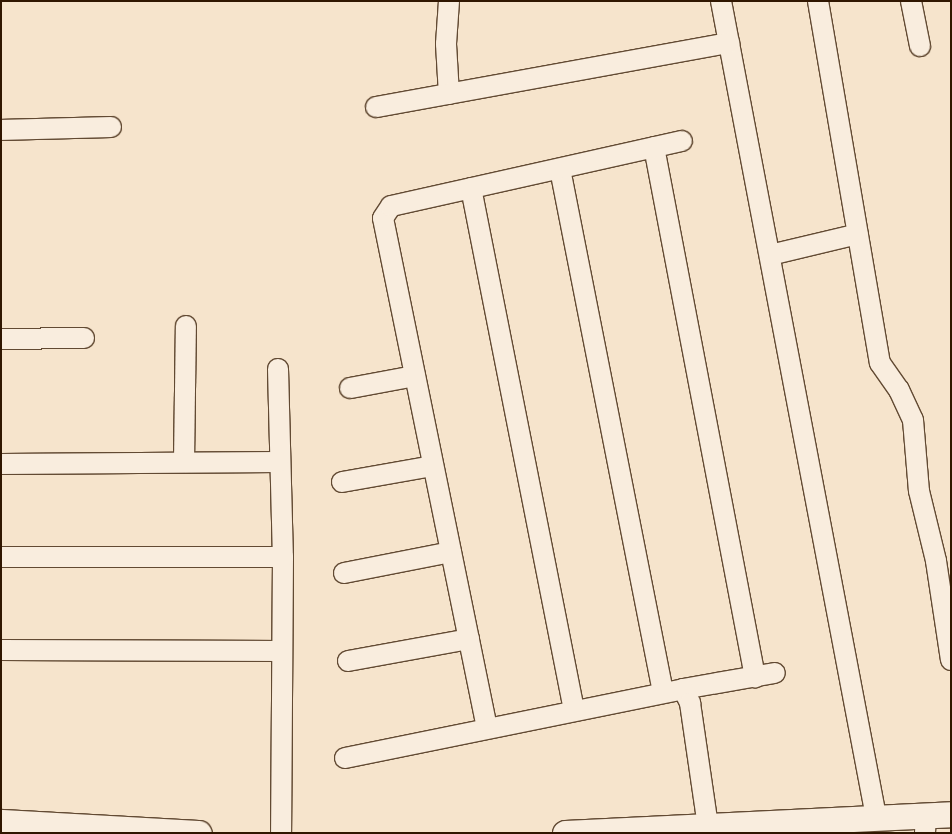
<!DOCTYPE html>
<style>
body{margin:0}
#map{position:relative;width:952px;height:834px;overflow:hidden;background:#f6e4cc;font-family:"IM FELL French Canon",serif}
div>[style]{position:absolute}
.roads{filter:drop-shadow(1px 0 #624a33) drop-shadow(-1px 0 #624a33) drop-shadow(0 1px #624a33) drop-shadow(0 -1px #624a33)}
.minor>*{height:20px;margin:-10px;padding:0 10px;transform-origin:10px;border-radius:10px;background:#f9edde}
.tertiary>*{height:25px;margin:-12.5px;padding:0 12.5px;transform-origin:12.5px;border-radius:12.5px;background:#f9edde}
span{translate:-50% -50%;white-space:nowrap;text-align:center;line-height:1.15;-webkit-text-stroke:4px #f9edde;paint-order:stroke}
.frame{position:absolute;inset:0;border:2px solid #301600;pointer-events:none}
</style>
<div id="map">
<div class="roads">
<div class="minor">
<i style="left:449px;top:1px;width:43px;rotate:94deg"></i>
<i style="left:446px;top:44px;width:50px;rotate:86.6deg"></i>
<i style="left:721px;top:1px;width:831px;rotate:79.24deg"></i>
<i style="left:818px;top:1px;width:367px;rotate:80.3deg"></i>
<i style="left:880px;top:363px;width:33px;rotate:55deg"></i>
<i style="left:899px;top:390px;width:33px;rotate:65deg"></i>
<i style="left:913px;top:420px;width:71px;rotate:85.2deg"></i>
<i style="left:919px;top:491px;width:72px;rotate:76.3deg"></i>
<i style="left:936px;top:561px;width:100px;rotate:81.4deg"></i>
<i style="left:911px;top:1px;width:46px;rotate:78.7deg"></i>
<i style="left:376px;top:107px;width:359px;rotate:-10.3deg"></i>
<i style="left:1px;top:130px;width:110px;rotate:-1.6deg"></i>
<i style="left:654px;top:147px;width:540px;rotate:79.21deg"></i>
<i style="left:560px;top:169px;width:533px;rotate:78.86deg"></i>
<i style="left:471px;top:188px;width:532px;rotate:78.84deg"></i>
<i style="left:770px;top:255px;width:90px;rotate:-13.4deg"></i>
<i style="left:1px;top:339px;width:83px;rotate:-0.7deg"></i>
<i style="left:278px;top:369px;width:188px;rotate:88.5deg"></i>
<i style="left:283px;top:557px;width:276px;rotate:90.4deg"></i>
<i style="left:350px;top:388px;width:66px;rotate:-10.5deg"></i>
<i style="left:184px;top:462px;width:136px;rotate:-89.2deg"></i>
<i style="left:1px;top:464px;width:277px;rotate:-0.4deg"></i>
<i style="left:342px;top:482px;width:92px;rotate:-10deg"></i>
<i style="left:1px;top:557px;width:282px"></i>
<i style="left:344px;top:573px;width:109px;rotate:-11.1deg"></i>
<i style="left:1px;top:650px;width:281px;rotate:0.2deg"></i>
<i style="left:348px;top:661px;width:123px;rotate:-10.3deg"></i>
<i style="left:683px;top:689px;width:93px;rotate:-9.9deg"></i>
<i style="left:487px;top:728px;width:520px;rotate:-101.53deg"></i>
<i style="left:383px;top:218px;width:14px;rotate:-56deg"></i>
<i style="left:391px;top:206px;width:298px;rotate:-12.6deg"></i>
<i style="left:345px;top:758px;width:345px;rotate:-11.5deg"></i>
<i style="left:683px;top:689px;width:16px;rotate:63deg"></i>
<i style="left:690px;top:703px;width:131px;rotate:81.7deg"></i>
<i style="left:925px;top:833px;width:18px;rotate:-87deg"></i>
</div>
<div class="tertiary">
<i style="left:1px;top:822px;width:198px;rotate:3.2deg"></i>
<i style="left:565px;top:833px;width:386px;rotate:-2.8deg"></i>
</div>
</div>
<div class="frame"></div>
</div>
